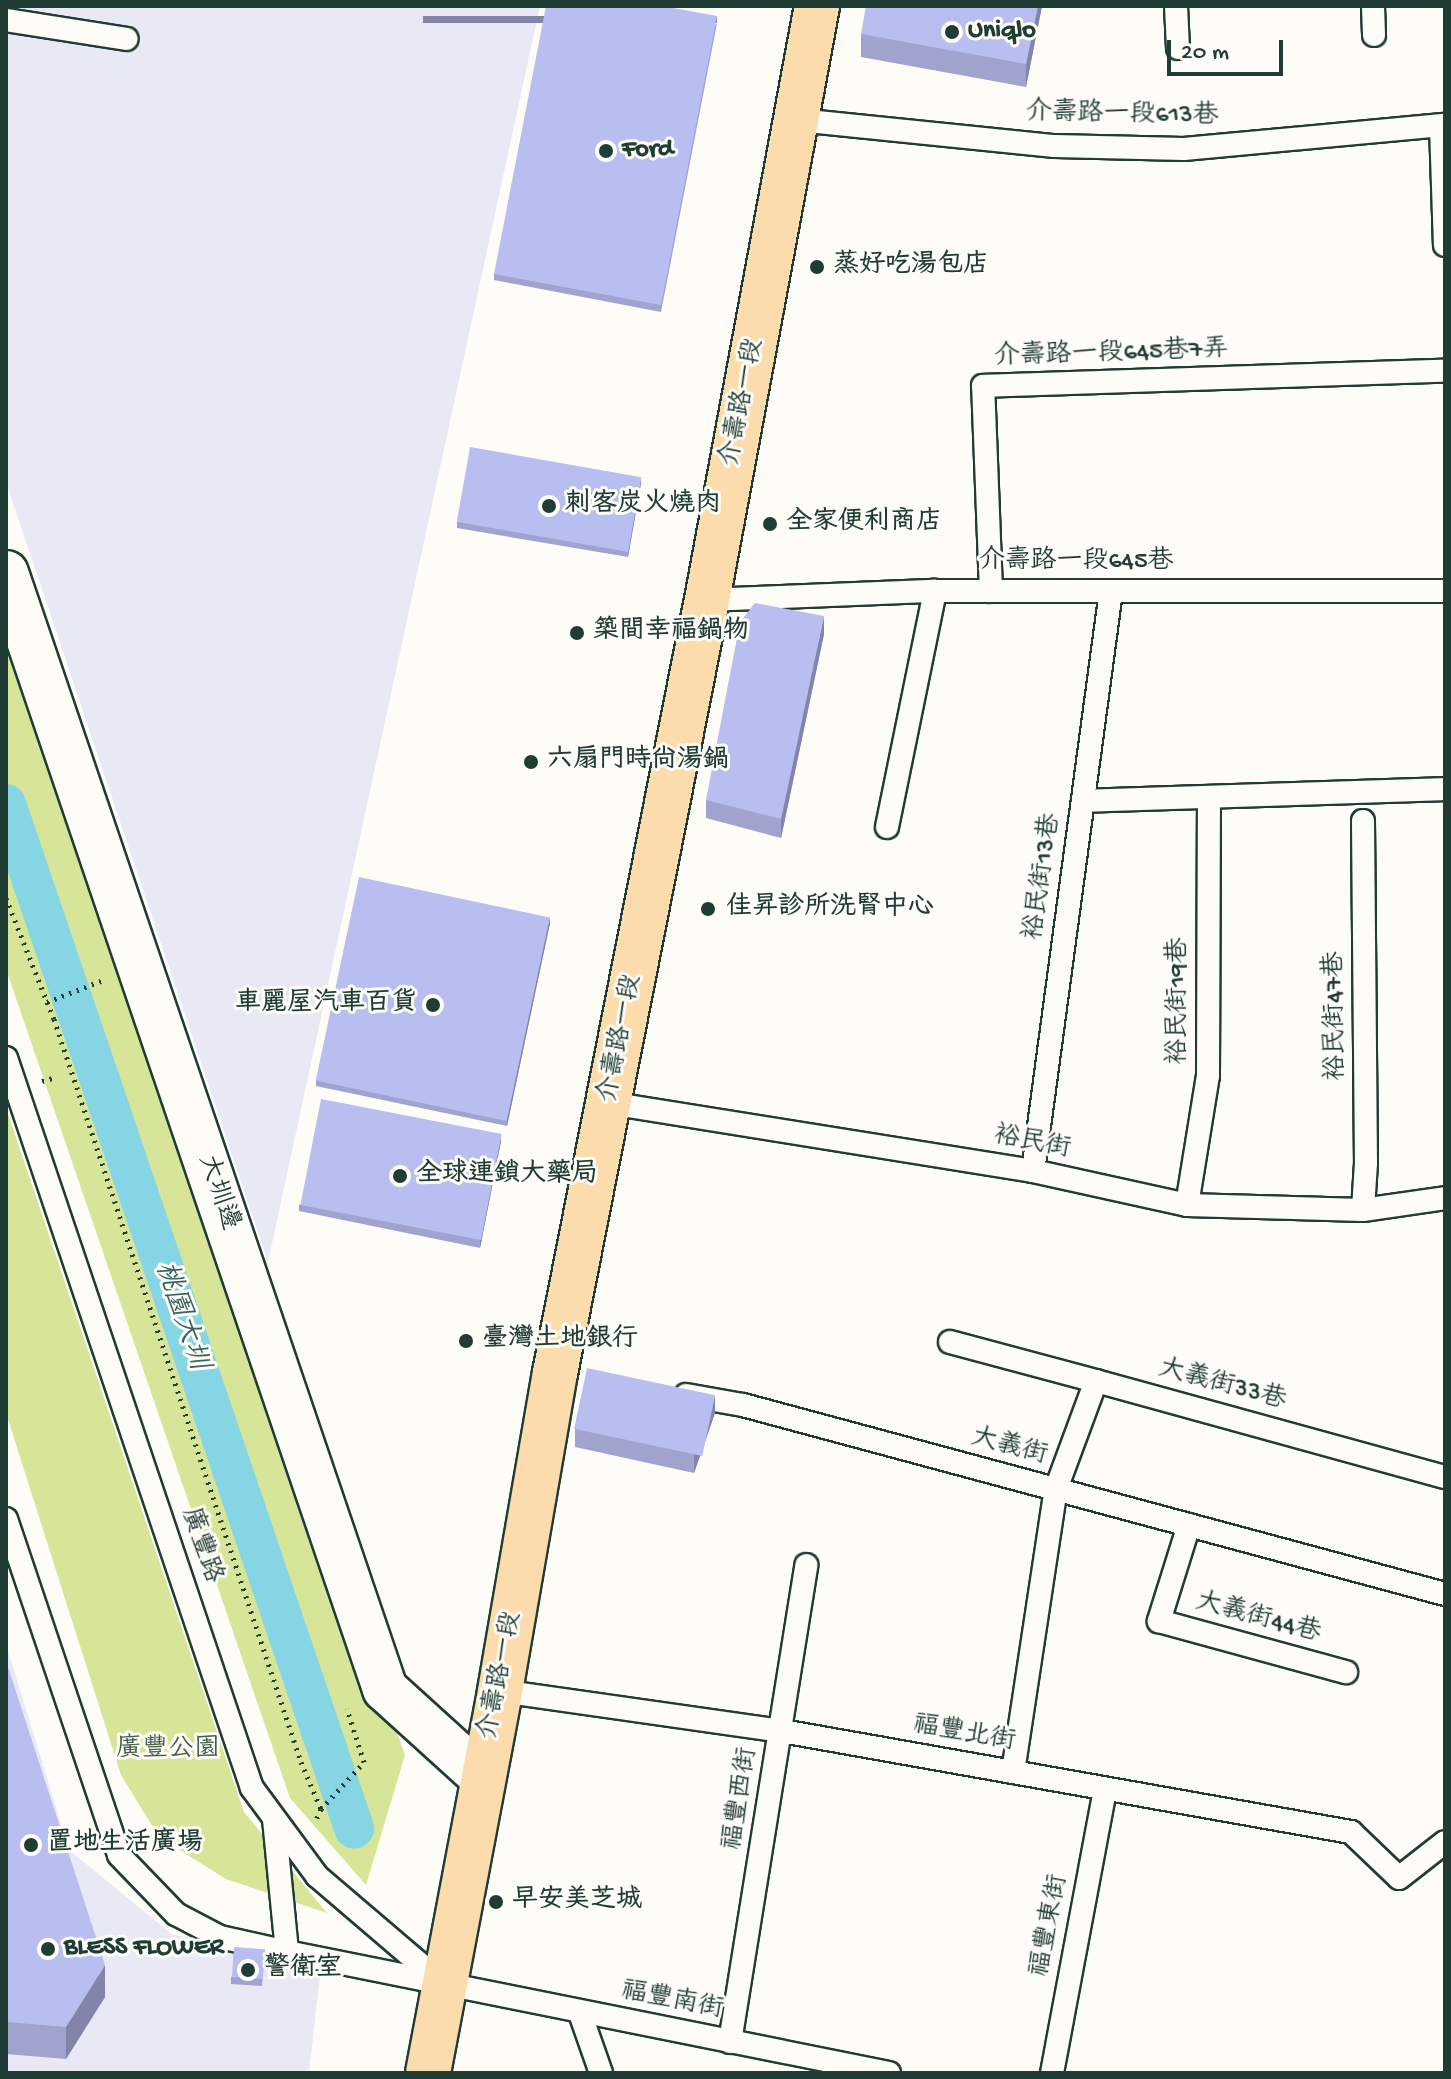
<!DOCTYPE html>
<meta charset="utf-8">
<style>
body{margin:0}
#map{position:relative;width:1451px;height:2079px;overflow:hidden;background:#fdfcf7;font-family:"Gochi Hand","LXGW WenKai TC",sans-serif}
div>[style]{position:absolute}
.built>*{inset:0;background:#e9e9f5}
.green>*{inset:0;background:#d7e598}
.canal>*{height:40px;margin:-20px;padding:0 20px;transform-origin:20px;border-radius:20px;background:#86d5e4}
.path>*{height:5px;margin-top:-2.5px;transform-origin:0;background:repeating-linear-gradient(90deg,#1f3d34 0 2px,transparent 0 8px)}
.roads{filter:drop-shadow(2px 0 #1f3d34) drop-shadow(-2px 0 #1f3d34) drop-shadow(0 2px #1f3d34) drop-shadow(0 -2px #1f3d34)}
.service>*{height:22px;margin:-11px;padding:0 11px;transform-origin:11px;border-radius:11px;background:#fdfcf7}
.minor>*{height:44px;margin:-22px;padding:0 22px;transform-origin:22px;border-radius:22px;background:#fdfcf7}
.primary>*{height:44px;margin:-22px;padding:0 22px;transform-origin:22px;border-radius:22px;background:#fcdcac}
.wall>*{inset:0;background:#9fa3ce}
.shaded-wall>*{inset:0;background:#8285a8;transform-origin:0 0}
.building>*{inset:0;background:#b9bef0;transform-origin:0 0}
.dots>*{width:22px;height:22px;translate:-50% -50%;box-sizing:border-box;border:4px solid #fdfcf7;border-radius:50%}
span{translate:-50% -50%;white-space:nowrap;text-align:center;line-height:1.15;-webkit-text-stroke:6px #fdfcf7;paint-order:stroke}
.poi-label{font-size:26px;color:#1f3d34;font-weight:700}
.left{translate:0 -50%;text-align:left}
.right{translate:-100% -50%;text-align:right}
.street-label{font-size:26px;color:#1f3d34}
.park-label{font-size:26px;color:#445f48}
.water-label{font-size:28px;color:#396360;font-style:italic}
.frame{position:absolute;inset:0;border:8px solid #1f3d34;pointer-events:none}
.scale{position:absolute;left:1167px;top:40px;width:116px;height:36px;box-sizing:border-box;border:4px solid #1f3d34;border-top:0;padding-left:10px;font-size:24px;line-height:28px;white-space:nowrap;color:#1f3d34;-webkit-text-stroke:6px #fdfcf7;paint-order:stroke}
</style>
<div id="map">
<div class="built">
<i style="clip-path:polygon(6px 6px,540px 6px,268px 1262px,6px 482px)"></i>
<i style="clip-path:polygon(6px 1644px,69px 1850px,173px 1935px,322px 1957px,309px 2073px,6px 2073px)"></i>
</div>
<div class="green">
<i style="clip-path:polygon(6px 637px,405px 1755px,366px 1885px,290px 1798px,6px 969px)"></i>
<i style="clip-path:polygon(6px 1108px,244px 1812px,327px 1913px,226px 1879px,159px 1837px,121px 1775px,6px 1413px)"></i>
</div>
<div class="canal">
<i style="left:6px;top:804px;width:1082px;rotate:71.23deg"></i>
</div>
<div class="path">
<i style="left:6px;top:898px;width:130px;rotate:68.4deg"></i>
<i style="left:54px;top:1019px;width:783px;rotate:71.61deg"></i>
<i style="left:301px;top:1762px;width:51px;rotate:66.9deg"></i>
<i style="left:321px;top:1809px;width:14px;rotate:115deg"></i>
<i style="left:47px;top:1002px;width:58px;rotate:-21.3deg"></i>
<i style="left:42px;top:1081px;width:15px;rotate:-16deg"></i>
<i style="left:321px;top:1809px;width:64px;rotate:-47.5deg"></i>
<i style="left:364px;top:1762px;width:56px;rotate:-107.8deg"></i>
</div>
<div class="roads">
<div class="service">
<i style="left:1176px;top:6px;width:42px;rotate:87.3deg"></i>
<i style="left:1373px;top:6px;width:29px;rotate:88deg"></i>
<i style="left:6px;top:20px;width:122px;rotate:8.9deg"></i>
<i style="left:798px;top:120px;width:258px;rotate:5.8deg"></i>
<i style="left:1055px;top:146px;width:129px;rotate:1.3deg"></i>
<i style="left:1184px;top:149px;width:262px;rotate:-5.3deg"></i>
<i style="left:1441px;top:126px;width:119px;rotate:88.1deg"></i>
<i style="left:991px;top:591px;width:205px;rotate:-92.2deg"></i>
<i style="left:983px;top:386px;width:462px;rotate:-1.9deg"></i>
<i style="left:707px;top:600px;width:228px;rotate:-2.3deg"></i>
<i style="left:935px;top:591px;width:510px"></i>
<i style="left:1083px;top:801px;width:362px;rotate:-1.9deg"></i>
<i style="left:1363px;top:821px;width:342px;rotate:89.5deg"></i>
<i style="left:1366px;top:1163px;width:47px;rotate:93.7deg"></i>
<i style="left:887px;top:827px;width:241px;rotate:-78.5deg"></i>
<i style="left:6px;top:1058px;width:770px;rotate:71.38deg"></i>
<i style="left:252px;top:1788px;width:109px;rotate:53.5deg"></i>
<i style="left:317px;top:1876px;width:163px;rotate:40.5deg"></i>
<i style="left:609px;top:1103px;width:429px;rotate:9.1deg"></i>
<i style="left:1033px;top:1171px;width:158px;rotate:12.4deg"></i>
<i style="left:1187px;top:1205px;width:176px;rotate:1.6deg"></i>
<i style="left:1363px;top:1210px;width:83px;rotate:-8.3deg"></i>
<i style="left:1033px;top:1171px;width:585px;rotate:-82.34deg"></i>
<i style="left:1187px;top:1205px;width:131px;rotate:-80.8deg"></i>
<i style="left:1208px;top:1076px;width:279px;rotate:-89.8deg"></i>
<i style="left:950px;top:1342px;width:151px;rotate:15deg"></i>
<i style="left:686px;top:1395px;width:58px;rotate:10deg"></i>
<i style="left:743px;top:1405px;width:727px;rotate:15.07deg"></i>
<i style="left:6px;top:1519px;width:354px;rotate:71.4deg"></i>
<i style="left:119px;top:1855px;width:82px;rotate:46deg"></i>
<i style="left:176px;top:1914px;width:50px;rotate:27.6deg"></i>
<i style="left:220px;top:1937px;width:69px;rotate:12.6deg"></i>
<i style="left:287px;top:1952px;width:614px;rotate:11.36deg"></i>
<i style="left:1189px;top:1525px;width:101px;rotate:107.4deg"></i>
<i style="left:1159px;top:1621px;width:194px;rotate:15.3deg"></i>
<i style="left:500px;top:1691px;width:285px;rotate:8.1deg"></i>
<i style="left:782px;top:1731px;width:578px;rotate:10.07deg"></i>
<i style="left:1351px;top:1832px;width:66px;rotate:43.8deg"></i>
<i style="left:1399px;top:1878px;width:58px;rotate:-38deg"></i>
<i style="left:1013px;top:1772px;width:286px;rotate:-81.4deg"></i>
<i style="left:1056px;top:1489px;width:115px;rotate:-69.7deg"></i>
<i style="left:1096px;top:1381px;width:362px;rotate:15.4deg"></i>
<i style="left:274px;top:1819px;width:134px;rotate:84.4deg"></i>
<i style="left:580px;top:2013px;width:64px;rotate:70.7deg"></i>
<i style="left:730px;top:2042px;width:483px;rotate:-80.9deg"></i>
<i style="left:1052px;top:2073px;width:289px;rotate:-79.4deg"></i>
</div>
<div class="minor">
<i style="left:6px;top:573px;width:1179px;rotate:71.24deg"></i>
<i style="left:385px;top:1689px;width:131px;rotate:42.2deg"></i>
</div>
<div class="primary">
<i style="left:428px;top:2073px;width:389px;rotate:-79.3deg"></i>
<i style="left:500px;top:1691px;width:323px;rotate:-80.2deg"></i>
<i style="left:555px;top:1373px;width:788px;rotate:-78.88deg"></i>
<i style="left:707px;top:600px;width:604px;rotate:-79.51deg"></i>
</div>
</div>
<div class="wall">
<i style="clip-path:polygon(1042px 6px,1026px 87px,861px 57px,861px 34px)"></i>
<i style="clip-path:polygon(717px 23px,661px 312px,494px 280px,494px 274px)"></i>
<i style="clip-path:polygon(641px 483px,628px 557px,457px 528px,457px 522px)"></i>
<i style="clip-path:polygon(824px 634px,781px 838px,706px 818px,706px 800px)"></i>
<i style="clip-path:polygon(550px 923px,507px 1126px,316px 1086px,316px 1080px)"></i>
<i style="clip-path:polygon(501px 1141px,480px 1248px,299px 1211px,299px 1205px)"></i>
<i style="clip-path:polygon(715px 1413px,694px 1473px,575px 1447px,575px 1429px)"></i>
<i style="clip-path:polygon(6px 1661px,105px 1997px,66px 2059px,6px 2054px)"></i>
<i style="clip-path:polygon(265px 1949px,262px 1986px,231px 1984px,231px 1977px)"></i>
</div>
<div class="shaded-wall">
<i style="clip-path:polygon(1038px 6px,1042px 6px,1026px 87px,1026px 64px)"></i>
<i style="left:717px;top:16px;width:7px;height:294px;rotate:90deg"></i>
<i style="clip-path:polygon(641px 477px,641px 483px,628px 557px,628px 551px)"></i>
<i style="clip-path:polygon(824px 616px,824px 634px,781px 838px,781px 819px)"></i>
<i style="clip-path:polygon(550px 916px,550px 923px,507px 1126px,507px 1120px)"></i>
<i style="clip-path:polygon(501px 1135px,501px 1141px,480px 1248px,480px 1241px)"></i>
<i style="clip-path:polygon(715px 1395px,715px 1413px,694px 1473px,694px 1455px)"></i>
<i style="clip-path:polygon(105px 1965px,105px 1997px,66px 2059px,66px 2027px)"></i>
</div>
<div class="building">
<i style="clip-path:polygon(546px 6px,662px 6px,717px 16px,661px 305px,494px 274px)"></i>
<i style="clip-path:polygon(866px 6px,1038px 6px,1026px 64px,861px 34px)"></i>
<i style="left:470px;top:447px;width:174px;height:76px;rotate:10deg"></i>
<i style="clip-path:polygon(755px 603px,824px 616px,781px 819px,706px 800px,740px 622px)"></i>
<i style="left:359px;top:877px;width:195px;height:208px;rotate:12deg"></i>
<i style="left:321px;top:1099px;width:184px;height:108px;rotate:11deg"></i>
<i style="left:587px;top:1368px;width:131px;height:62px;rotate:12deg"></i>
<i style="clip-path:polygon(6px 1661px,105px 1965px,66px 2027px,6px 2022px)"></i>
<i style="left:234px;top:1947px;width:31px;height:30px;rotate:4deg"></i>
</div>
<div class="dots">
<i style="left:952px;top:32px;background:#1f3d34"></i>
<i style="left:606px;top:151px;background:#1f3d34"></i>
<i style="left:817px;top:267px;background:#1f3d34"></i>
<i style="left:549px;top:506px;background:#1f3d34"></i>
<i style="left:770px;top:524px;background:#1f3d34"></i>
<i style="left:577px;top:633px;background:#1f3d34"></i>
<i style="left:531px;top:762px;background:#1f3d34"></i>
<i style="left:708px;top:909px;background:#1f3d34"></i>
<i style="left:433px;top:1005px;background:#1f3d34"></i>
<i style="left:400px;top:1176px;background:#1f3d34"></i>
<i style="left:466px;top:1341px;background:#1f3d34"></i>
<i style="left:31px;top:1845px;background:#1f3d34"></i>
<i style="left:496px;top:1902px;background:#1f3d34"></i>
<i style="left:48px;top:1949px;background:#1f3d34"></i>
<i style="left:248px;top:1970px;background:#1f3d34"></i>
</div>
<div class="poi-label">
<span class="left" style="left:968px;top:32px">Uniqlo</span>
<span class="left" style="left:622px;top:151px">Ford</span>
<span class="left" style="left:833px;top:267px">蒸好吃湯包店</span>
<span class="left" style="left:565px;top:506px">刺客炭火燒肉</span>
<span class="left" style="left:786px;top:524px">全家便利商店</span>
<span class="left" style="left:593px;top:633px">築間幸福鍋物</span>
<span class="left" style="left:547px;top:762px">六扇門時尚湯鍋</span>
<span class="left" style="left:726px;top:909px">佳昇診所洗腎中心</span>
<span class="right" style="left:417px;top:1005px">車麗屋汽車百貨</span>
<span class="left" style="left:416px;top:1176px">全球連鎖大藥局</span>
<span class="left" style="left:482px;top:1341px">臺灣土地銀行</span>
<span class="left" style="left:47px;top:1845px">置地生活廣場</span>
<span class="left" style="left:512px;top:1902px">早安美芝城</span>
<span class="left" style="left:64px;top:1949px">BLESS FLOWER</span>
<span class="left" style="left:264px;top:1970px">警衛室</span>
</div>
<div class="street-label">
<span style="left:1122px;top:116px;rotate:1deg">介壽路一段613巷</span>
<span style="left:1111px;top:355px;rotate:-2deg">介壽路一段645巷7弄</span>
<span style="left:744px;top:403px;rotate:-79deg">介壽路一段</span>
<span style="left:1076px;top:563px">介壽路一段645巷</span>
<span style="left:1044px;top:877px;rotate:-82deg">裕民街13巷</span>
<span style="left:1180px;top:1001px;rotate:-90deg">裕民街19巷</span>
<span style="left:1337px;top:1016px;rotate:-91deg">裕民街47巷</span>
<span style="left:622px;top:1039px;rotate:-79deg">介壽路一段</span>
<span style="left:1032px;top:1144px;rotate:11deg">裕民街</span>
<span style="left:217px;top:1193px;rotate:71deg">大圳邊</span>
<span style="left:1222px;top:1386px;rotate:15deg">大義街33巷</span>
<span style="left:1009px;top:1448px;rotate:15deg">大義街</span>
<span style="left:200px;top:1546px;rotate:71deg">廣豐路</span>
<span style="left:1258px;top:1619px;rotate:15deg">大義街44巷</span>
<span style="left:502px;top:1676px;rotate:-79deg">介壽路一段</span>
<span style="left:964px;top:1735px;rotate:10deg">福豐北街</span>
<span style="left:742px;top:1799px;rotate:-81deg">福豐西街</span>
<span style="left:1051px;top:1926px;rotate:-79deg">福豐東街</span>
<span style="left:672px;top:2002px;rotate:11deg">福豐南街</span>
</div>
<div class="park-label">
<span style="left:168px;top:1751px">廣豐公園</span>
</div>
<div class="water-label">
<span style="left:180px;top:1316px;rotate:71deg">桃園大圳</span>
</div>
<div class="frame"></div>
<div class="scale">20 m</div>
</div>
